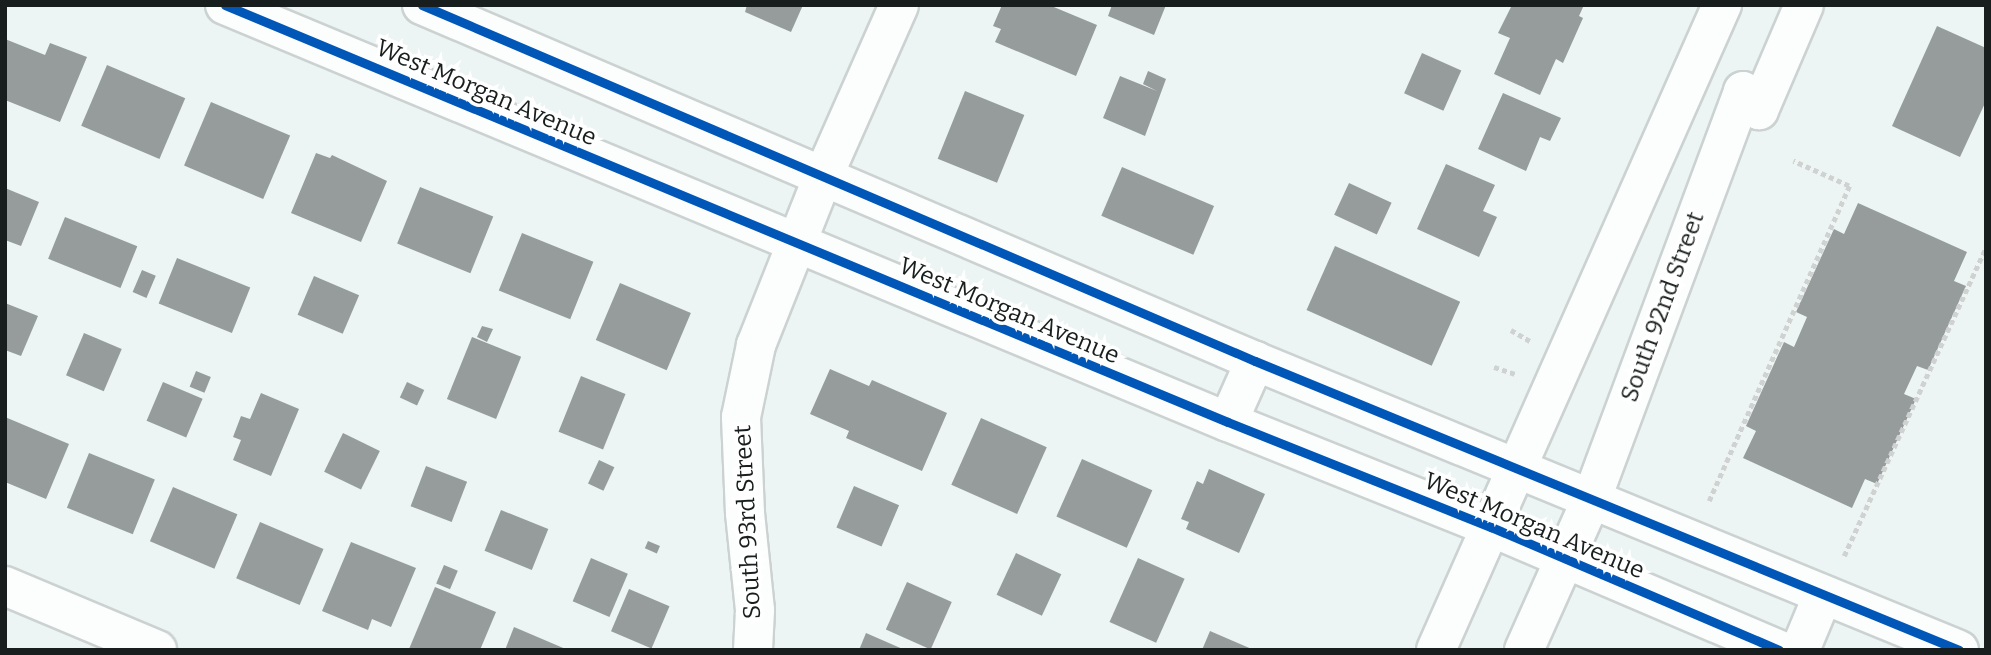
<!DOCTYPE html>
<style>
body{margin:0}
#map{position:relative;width:1991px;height:655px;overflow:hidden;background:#ecf5f4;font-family:Bitter,serif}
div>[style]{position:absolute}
.building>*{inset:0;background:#969c9c;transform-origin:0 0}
.path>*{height:4.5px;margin-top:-2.25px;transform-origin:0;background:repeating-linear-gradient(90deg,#d0d2d2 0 5px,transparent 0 8.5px)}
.roads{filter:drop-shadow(2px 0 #cbd2d1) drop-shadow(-2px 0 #cbd2d1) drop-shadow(0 2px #cbd2d1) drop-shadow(0 -2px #cbd2d1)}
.street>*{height:38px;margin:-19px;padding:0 19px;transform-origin:19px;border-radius:19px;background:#fcfefd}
.secondary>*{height:38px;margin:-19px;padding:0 19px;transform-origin:19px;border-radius:19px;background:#fcfefd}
.cycleway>*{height:9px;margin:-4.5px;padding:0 4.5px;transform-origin:4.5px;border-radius:4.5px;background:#0057b8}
span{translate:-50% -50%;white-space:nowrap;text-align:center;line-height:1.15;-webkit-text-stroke:7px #fff;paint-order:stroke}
.street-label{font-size:24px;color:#181e1d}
.frame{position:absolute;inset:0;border:7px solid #181e1d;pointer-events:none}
</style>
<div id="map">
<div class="building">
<i style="clip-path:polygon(747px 5px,803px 5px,791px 32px,745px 12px)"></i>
<i style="clip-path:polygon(1002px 5px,1049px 5px,1097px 25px,1076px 76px,995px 42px,1001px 29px,993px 26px)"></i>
<i style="clip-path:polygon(1112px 5px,1166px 5px,1154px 35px,1108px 16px)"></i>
<i style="clip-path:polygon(1512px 5px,1584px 5px,1579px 16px,1583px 18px,1563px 63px,1556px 59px,1540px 95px,1494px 74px,1510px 38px,1498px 33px)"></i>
<i style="clip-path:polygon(1937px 26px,1986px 48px,1986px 101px,1960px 157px,1892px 126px)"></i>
<i style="clip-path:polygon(5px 39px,45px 55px,50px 43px,87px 57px,60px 122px,5px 100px)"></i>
<i style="left:1422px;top:53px;width:43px;height:44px;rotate:24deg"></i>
<i style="left:107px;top:65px;width:85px;height:66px;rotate:23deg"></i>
<i style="clip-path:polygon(1148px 71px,1166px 79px,1145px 136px,1103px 118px,1120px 76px,1157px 91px,1143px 84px)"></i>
<i style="left:965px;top:91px;width:64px;height:73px;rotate:22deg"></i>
<i style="clip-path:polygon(1503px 93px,1561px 118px,1550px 141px,1540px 137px,1526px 171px,1478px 149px)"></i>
<i style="left:211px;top:102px;width:86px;height:69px;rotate:23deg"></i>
<i style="clip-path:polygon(316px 153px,330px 158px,332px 155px,387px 181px,361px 242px,291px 213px)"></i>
<i style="clip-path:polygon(1446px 164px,1495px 185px,1483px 211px,1497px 217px,1479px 257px,1417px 229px)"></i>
<i style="left:1122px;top:167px;width:100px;height:53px;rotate:23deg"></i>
<i style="left:1349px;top:183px;width:47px;height:35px;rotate:25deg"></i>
<i style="left:420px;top:187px;width:79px;height:61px;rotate:22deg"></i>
<i style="clip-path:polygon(5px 188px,39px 202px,21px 246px,5px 240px)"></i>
<i style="clip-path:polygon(1858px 203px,1967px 252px,1954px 281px,1966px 286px,1928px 370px,1917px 366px,1904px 394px,1916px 399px,1877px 484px,1865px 479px,1852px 508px,1743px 458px,1756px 431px,1746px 426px,1784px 342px,1794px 347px,1807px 317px,1796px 312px,1834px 229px,1844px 234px)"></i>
<i style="left:65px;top:217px;width:78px;height:45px;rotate:22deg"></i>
<i style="left:522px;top:233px;width:77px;height:62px;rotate:22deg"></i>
<i style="left:1335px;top:246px;width:137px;height:70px;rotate:24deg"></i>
<i style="left:177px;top:258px;width:79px;height:49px;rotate:22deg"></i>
<i style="left:142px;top:270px;width:15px;height:24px;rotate:23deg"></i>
<i style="left:314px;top:276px;width:49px;height:42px;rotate:23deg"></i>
<i style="left:620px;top:283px;width:77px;height:62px;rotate:23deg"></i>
<i style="clip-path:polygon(5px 303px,38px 316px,21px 356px,5px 350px)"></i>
<i style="clip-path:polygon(482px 326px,493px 329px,487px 342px,477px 337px)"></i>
<i style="left:84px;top:333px;width:41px;height:46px;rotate:23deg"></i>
<i style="left:472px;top:337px;width:53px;height:67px;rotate:22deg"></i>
<i style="clip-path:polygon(830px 369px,869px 386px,872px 380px,947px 413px,922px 471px,846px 438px,849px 431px,810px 414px)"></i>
<i style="left:196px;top:371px;width:16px;height:17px;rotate:22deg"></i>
<i style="left:581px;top:376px;width:48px;height:60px;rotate:22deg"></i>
<i style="left:163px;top:382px;width:43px;height:42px;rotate:23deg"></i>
<i style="left:407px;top:382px;width:19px;height:17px;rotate:25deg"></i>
<i style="clip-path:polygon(261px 393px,299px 409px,271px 476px,233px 460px,241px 440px,233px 437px,241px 416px,250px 419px)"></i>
<i style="clip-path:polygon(5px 417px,69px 444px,46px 499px,5px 482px)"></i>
<i style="left:981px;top:418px;width:72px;height:73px;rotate:24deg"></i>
<i style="left:343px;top:433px;width:41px;height:43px;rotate:26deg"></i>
<i style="left:89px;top:453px;width:71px;height:59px;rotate:22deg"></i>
<i style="left:1082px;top:459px;width:77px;height:63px;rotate:24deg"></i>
<i style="left:599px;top:460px;width:17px;height:26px;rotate:25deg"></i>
<i style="left:426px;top:466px;width:44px;height:43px;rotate:21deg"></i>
<i style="clip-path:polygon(1209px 469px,1265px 494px,1239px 553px,1186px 529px,1189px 522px,1181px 519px,1197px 481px,1203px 484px)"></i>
<i style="left:854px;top:486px;width:49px;height:45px;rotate:23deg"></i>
<i style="left:173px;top:487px;width:70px;height:59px;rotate:23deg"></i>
<i style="left:501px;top:510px;width:51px;height:44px;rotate:22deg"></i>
<i style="left:260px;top:522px;width:69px;height:61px;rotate:23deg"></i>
<i style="left:648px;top:541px;width:13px;height:8px;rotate:23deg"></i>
<i style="clip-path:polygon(351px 542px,416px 568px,391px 627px,372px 619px,368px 630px,322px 611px)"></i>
<i style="left:1016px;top:553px;width:50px;height:46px;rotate:25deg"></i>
<i style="left:591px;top:558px;width:40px;height:47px;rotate:23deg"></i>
<i style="left:1138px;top:558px;width:51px;height:70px;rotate:24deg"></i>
<i style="left:444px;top:565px;width:15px;height:20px;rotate:23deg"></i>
<i style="left:907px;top:582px;width:49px;height:52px;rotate:24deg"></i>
<i style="clip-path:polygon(435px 587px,496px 612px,480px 650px,409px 649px)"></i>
<i style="left:629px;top:589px;width:44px;height:46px;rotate:23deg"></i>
<i style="clip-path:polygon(514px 627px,568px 650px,505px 650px)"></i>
<i style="clip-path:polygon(1210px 631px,1254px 650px,1202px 650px)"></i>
<i style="clip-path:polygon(866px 633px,905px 650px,859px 650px)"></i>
</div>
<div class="path">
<i style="left:1511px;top:330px;width:22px;rotate:30deg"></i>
<i style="left:1494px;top:367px;width:22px;rotate:18deg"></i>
<i style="left:1709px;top:501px;width:345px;rotate:-66deg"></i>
<i style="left:1849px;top:186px;width:61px;rotate:-155.9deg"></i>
<i style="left:1844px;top:556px;width:340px;rotate:-65.3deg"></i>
</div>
<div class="roads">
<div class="street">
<i style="left:5px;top:586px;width:165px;rotate:22.8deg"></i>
<i style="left:753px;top:650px;width:40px;rotate:-87.1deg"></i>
<i style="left:755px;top:610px;width:98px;rotate:-95.9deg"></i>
<i style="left:745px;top:513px;width:96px;rotate:-92.4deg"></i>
<i style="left:741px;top:417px;width:74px;rotate:-78.2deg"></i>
<i style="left:756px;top:345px;width:179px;rotate:-68.3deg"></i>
<i style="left:822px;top:179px;width:190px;rotate:-66.1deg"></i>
</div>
<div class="secondary">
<i style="left:225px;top:5px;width:1086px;rotate:22.58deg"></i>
<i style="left:1228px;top:422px;width:283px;rotate:21.8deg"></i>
<i style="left:1491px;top:527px;width:313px;rotate:23.1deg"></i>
<i style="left:422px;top:5px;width:906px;rotate:23.14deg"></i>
<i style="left:1255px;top:361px;width:761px;rotate:22.32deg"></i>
<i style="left:1228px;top:422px;width:67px;rotate:-66.1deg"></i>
<i style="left:1436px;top:650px;width:706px;rotate:-66.09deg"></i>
<i style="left:1524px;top:650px;width:167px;rotate:-65.9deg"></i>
<i style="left:1592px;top:498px;width:434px;rotate:-69.6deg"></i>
<i style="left:1743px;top:91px;width:25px;rotate:50deg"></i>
<i style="left:1759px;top:110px;width:114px;rotate:-66.8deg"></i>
<i style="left:1800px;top:650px;width:60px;rotate:-67.3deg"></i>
</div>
</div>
<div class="cycleway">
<i style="left:225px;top:5px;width:1086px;rotate:22.58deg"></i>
<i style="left:1228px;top:422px;width:283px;rotate:21.8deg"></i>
<i style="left:1491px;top:527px;width:313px;rotate:23.1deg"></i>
<i style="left:422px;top:5px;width:906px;rotate:23.14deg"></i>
<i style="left:1255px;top:361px;width:761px;rotate:22.32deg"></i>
</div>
<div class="street-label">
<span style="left:486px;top:93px;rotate:23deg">West Morgan Avenue</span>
<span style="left:1663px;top:307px;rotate:-70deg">South 92nd Street</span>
<span style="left:1009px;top:311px;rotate:23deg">West Morgan Avenue</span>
<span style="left:748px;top:522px;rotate:-93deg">South 93rd Street</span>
<span style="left:1534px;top:526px;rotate:23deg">West Morgan Avenue</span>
</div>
<div class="frame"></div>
</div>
